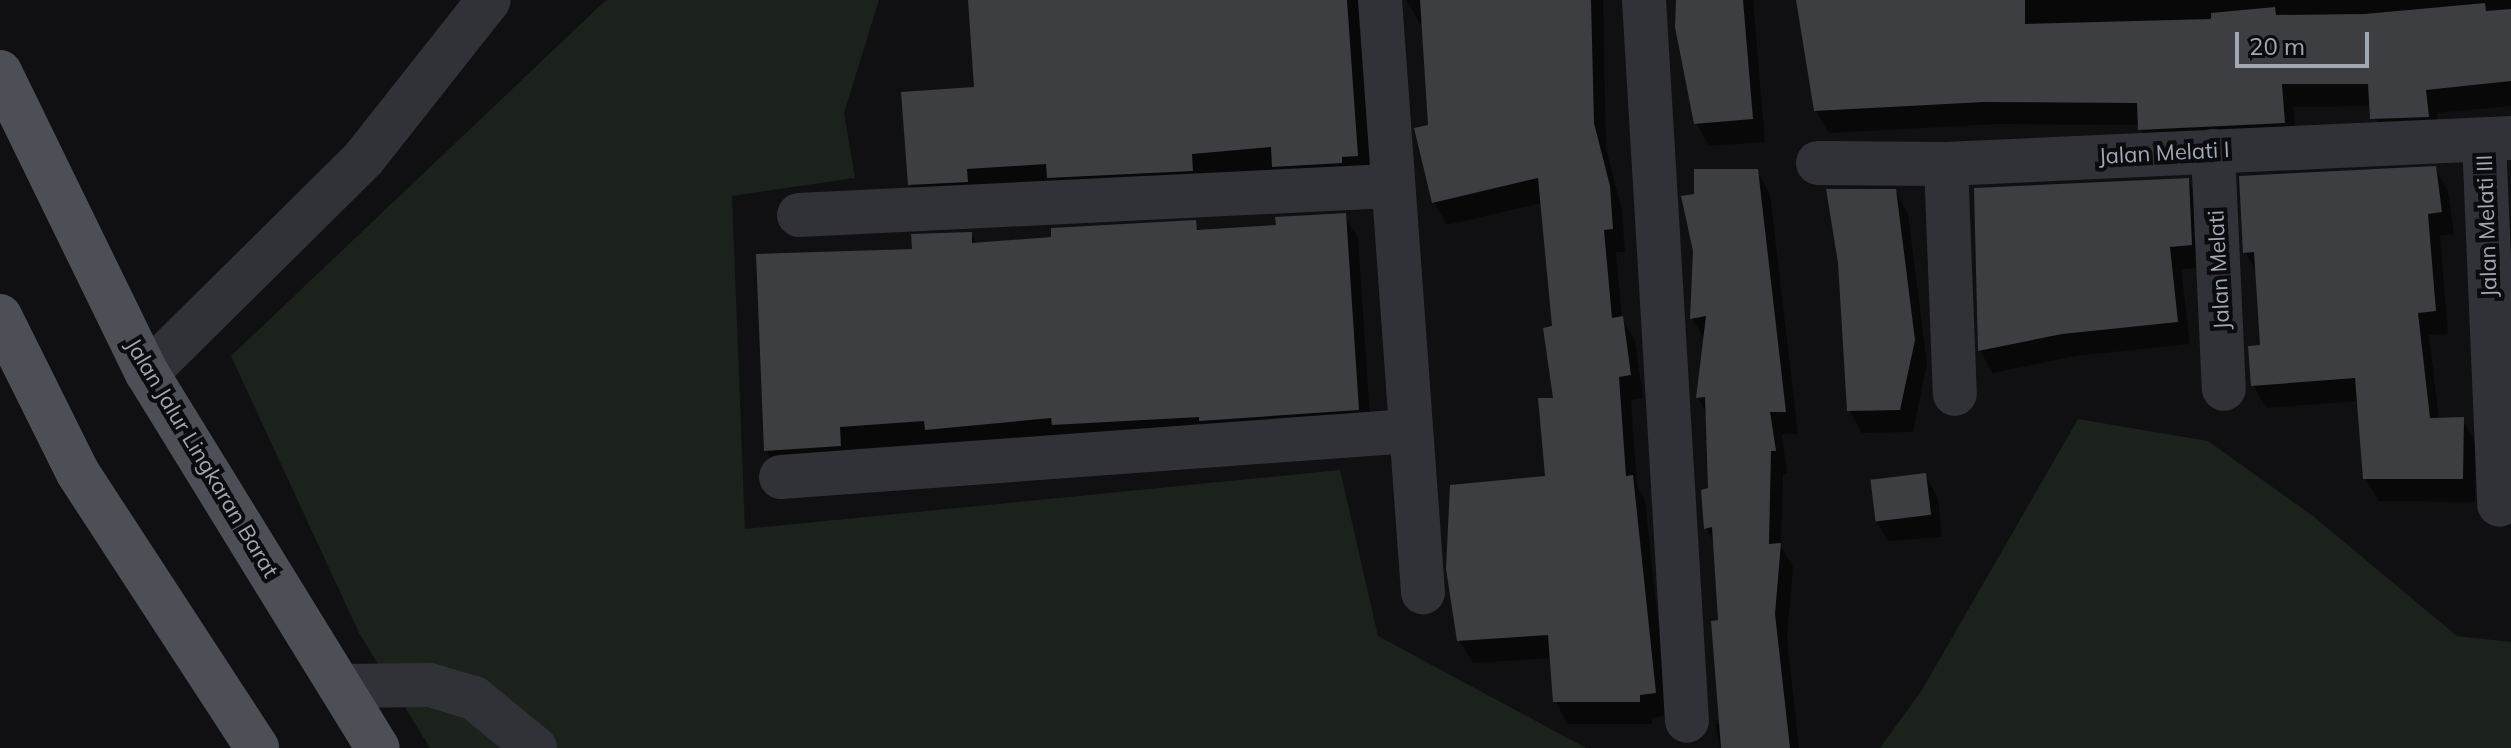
<!DOCTYPE html>
<style>
body{margin:0}
#map{position:relative;width:2511px;height:748px;overflow:hidden;background:#101012;font-family:Mulish,sans-serif}
div>[style]{position:absolute}
.green>*{inset:0;background:#1a221b}
.shadow>*{inset:0;background:#0007}
.building>*{inset:0;background:#3c3e42;transform-origin:0 0}
.minor>*{height:44px;margin:-22px;padding:0 22px;transform-origin:22px;border-radius:22px;background:#313237}
.major>*{height:44px;margin:-22px;padding:0 22px;transform-origin:22px;border-radius:22px;background:#4c4f56}
span{translate:-50% -50%;white-space:nowrap;text-align:center;line-height:1.15;-webkit-text-stroke:8px #0b0b0d;paint-order:stroke}
.street-label{font-size:22px;color:#a0a8b4}
.scale{position:absolute;left:2235px;top:32px;width:134px;height:36px;box-sizing:border-box;border:4px solid #a0a8b4;border-top:0;padding-left:10px;font-size:24px;line-height:28px;white-space:nowrap;color:#a0a8b4;-webkit-text-stroke:6px #0b0b0d;paint-order:stroke}
</style>
<div id="map">
<div class="green">
<i style="clip-path:polygon(606px 0,879px 0,844px 113px,855px 178px,732px 196px,745px 529px,1340px 470px,1378px 636px,1586px 748px,430px 748px,359px 633px,231px 356px)"></i>
<i style="clip-path:polygon(2078px 419px,2208px 441px,2313px 516px,2457px 636px,2511px 642px,2511px 748px,1880px 748px,1922px 690px)"></i>
</div>
<div class="shadow">
<i style="clip-path:polygon(970px 0,1359px 0,1371px 181px,925px 210px,910px 184px,976px 89px)"></i>
<i style="clip-path:polygon(1406px 0,1603px 0,1606px 148px,1622px 211px,1625px 252px,1616px 252px,1622px 319px,1635px 341px,1643px 398px,1631px 400px,1637px 486px,1645px 500px,1668px 715px,1652px 718px,1652px 724px,1568px 724px,1555px 701px,1552px 658px,1473px 663px,1459px 640px,1547px 478px,1555px 399px,1554px 328px,1542px 203px,1447px 225px,1434px 202px,1424px 30px)"></i>
<i style="clip-path:polygon(1678px 0,1753px 0,1765px 142px,1709px 146px,1696px 123px)"></i>
<i style="clip-path:polygon(1798px 0,2511px 0,2511px 106px,2437px 113px,2441px 139px,2385px 142px,2371px 106px,2293px 107px,2297px 146px,2153px 152px,2139px 125px,1998px 124px,1829px 133px,1816px 111px)"></i>
<i style="clip-path:polygon(2435px 169px,2448px 191px,2454px 234px,2440px 236px,2448px 334px,2429px 335px,2439px 420px,2462px 419px,2476px 442px,2475px 502px,2379px 501px,2365px 478px,2359px 401px,2266px 408px,2253px 385px,2262px 347px,2258px 275px,2245px 252px)"></i>
<i style="clip-path:polygon(1757px 171px,1770px 194px,1798px 434px,1782px 434px,1787px 473px,1783px 474px,1781px 547px,1793px 567px,1787px 638px,1799px 748px,1720px 748px,1715px 724px,1721px 723px,1720px 622px,1715px 543px,1706px 529px,1704px 491px,1710px 490px,1707px 413px,1698px 398px,1705px 340px,1692px 318px,1696px 196px)"></i>
<i style="clip-path:polygon(2188px 180px,2201px 203px,2204px 268px,2181px 269px,2190px 344px,2076px 356px,1993px 373px,1980px 351px,1976px 190px)"></i>
<i style="clip-path:polygon(1895px 191px,1908px 214px,1927px 364px,1913px 432px,1862px 433px,1849px 410px)"></i>
<i style="clip-path:polygon(1344px 215px,1358px 238px,1371px 432px,940px 452px,935px 443px,852px 449px,853px 468px,779px 473px,766px 450px,914px 251px,971px 234px,977px 244px,1195px 223px,1200px 232px,1278px 226px)"></i>
<i style="clip-path:polygon(1925px 475px,1938px 498px,1942px 537px,1888px 541px,1874px 518px)"></i>
</div>
<div class="building">
<i style="clip-path:polygon(968px 0,1347px 0,1358px 156px,1342px 157px,1342px 163px,1272px 167px,1271px 147px,1192px 154px,1193px 171px,1047px 178px,1046px 164px,967px 169px,968px 182px,908px 185px,901px 92px,974px 87px)"></i>
<i style="clip-path:polygon(1420px 0,1591px 0,1594px 123px,1610px 186px,1613px 229px,1604px 230px,1612px 318px,1623px 316px,1631px 375px,1619px 377px,1626px 476px,1633px 475px,1656px 693px,1640px 695px,1640px 702px,1553px 702px,1548px 635px,1457px 641px,1446px 569px,1450px 485px,1545px 476px,1538px 398px,1553px 398px,1543px 328px,1552px 326px,1538px 178px,1432px 203px,1414px 128px,1428px 125px)"></i>
<i style="clip-path:polygon(1676px 0,1743px 0,1753px 119px,1694px 124px,1675px 27px)"></i>
<i style="clip-path:polygon(1796px 0,2025px 0,2025px 24px,2211px 19px,2211px 13px,2275px 7px,2276px 15px,2365px 14px,2485px 3px,2486px 11px,2511px 9px,2511px 81px,2426px 90px,2429px 117px,2370px 119px,2368px 84px,2282px 84px,2285px 123px,2138px 130px,2137px 103px,1984px 102px,1814px 111px)"></i>
<i style="clip-path:polygon(2436px 166px,2442px 212px,2428px 214px,2436px 311px,2418px 313px,2430px 418px,2464px 417px,2463px 479px,2363px 479px,2355px 378px,2251px 386px,2248px 346px,2260px 345px,2254px 252px,2243px 253px,2239px 176px)"></i>
<i style="clip-path:polygon(1694px 169px,1758px 169px,1786px 412px,1770px 412px,1776px 451px,1771px 451px,1769px 544px,1781px 543px,1775px 614px,1790px 748px,1721px 748px,1711px 621px,1718px 620px,1712px 527px,1704px 529px,1701px 490px,1708px 488px,1705px 397px,1696px 398px,1706px 316px,1690px 319px,1693px 251px,1681px 196px,1694px 194px)"></i>
<i style="clip-path:polygon(2189px 178px,2192px 245px,2170px 247px,2178px 322px,2062px 334px,1978px 351px,1974px 188px)"></i>
<i style="clip-path:polygon(1826px 189px,1896px 189px,1915px 340px,1900px 410px,1847px 411px,1838px 263px)"></i>
<i style="clip-path:polygon(1346px 213px,1359px 410px,1199px 421px,1199px 417px,1052px 425px,1051px 418px,925px 430px,924px 421px,840px 427px,841px 446px,764px 451px,756px 254px,912px 249px,911px 234px,972px 232px,972px 243px,1051px 237px,1051px 228px,1196px 220px,1197px 230px,1276px 225px,1275px 217px)"></i>
<i style="left:1926px;top:473px;width:42px;height:56px;rotate:83deg"></i>
</div>
<div class="minor">
<i style="left:1380px;top:0;width:594px;rotate:85.85deg"></i>
<i style="left:1644px;top:0;width:722px;rotate:86.59deg"></i>
<i style="left:2484px;top:140px;width:365px;rotate:87.6deg"></i>
<i style="left:2213px;top:151px;width:238px;rotate:87.4deg"></i>
<i style="left:1818px;top:163px;width:128px;rotate:0.4deg"></i>
<i style="left:1946px;top:164px;width:566px;rotate:-2.63deg"></i>
<i style="left:1946px;top:164px;width:230px;rotate:87.8deg"></i>
<i style="left:799px;top:215px;width:591px;rotate:-2.81deg"></i>
<i style="left:147px;top:373px;width:305px;rotate:-44.7deg"></i>
<i style="left:364px;top:158px;width:201px;rotate:-51.7deg"></i>
<i style="left:781px;top:477px;width:630px;rotate:-4.19deg"></i>
<i style="left:340px;top:686px;width:90px;rotate:-0.6deg"></i>
<i style="left:430px;top:685px;width:46px;rotate:16.5deg"></i>
<i style="left:474px;top:698px;width:79px;rotate:39.3deg"></i>
</div>
<div class="major">
<i style="left:0;top:72px;width:335px;rotate:64deg"></i>
<i style="left:147px;top:373px;width:440px;rotate:58.4deg"></i>
<i style="left:0;top:316px;width:175px;rotate:63.6deg"></i>
<i style="left:78px;top:473px;width:328px;rotate:56.9deg"></i>
</div>
<div class="street-label">
<span style="left:2164px;top:153px;rotate:-3deg">Jalan Melati I</span>
<span style="left:2487px;top:226px;rotate:-92deg">Jalan Melati III</span>
<span style="left:2219px;top:270px;rotate:-93deg">Jalan Melati</span>
<span style="left:202px;top:458px;rotate:59deg">Jalan Jalur Lingkaran Barat</span>
</div>
<div class="scale">20 m</div>
</div>
